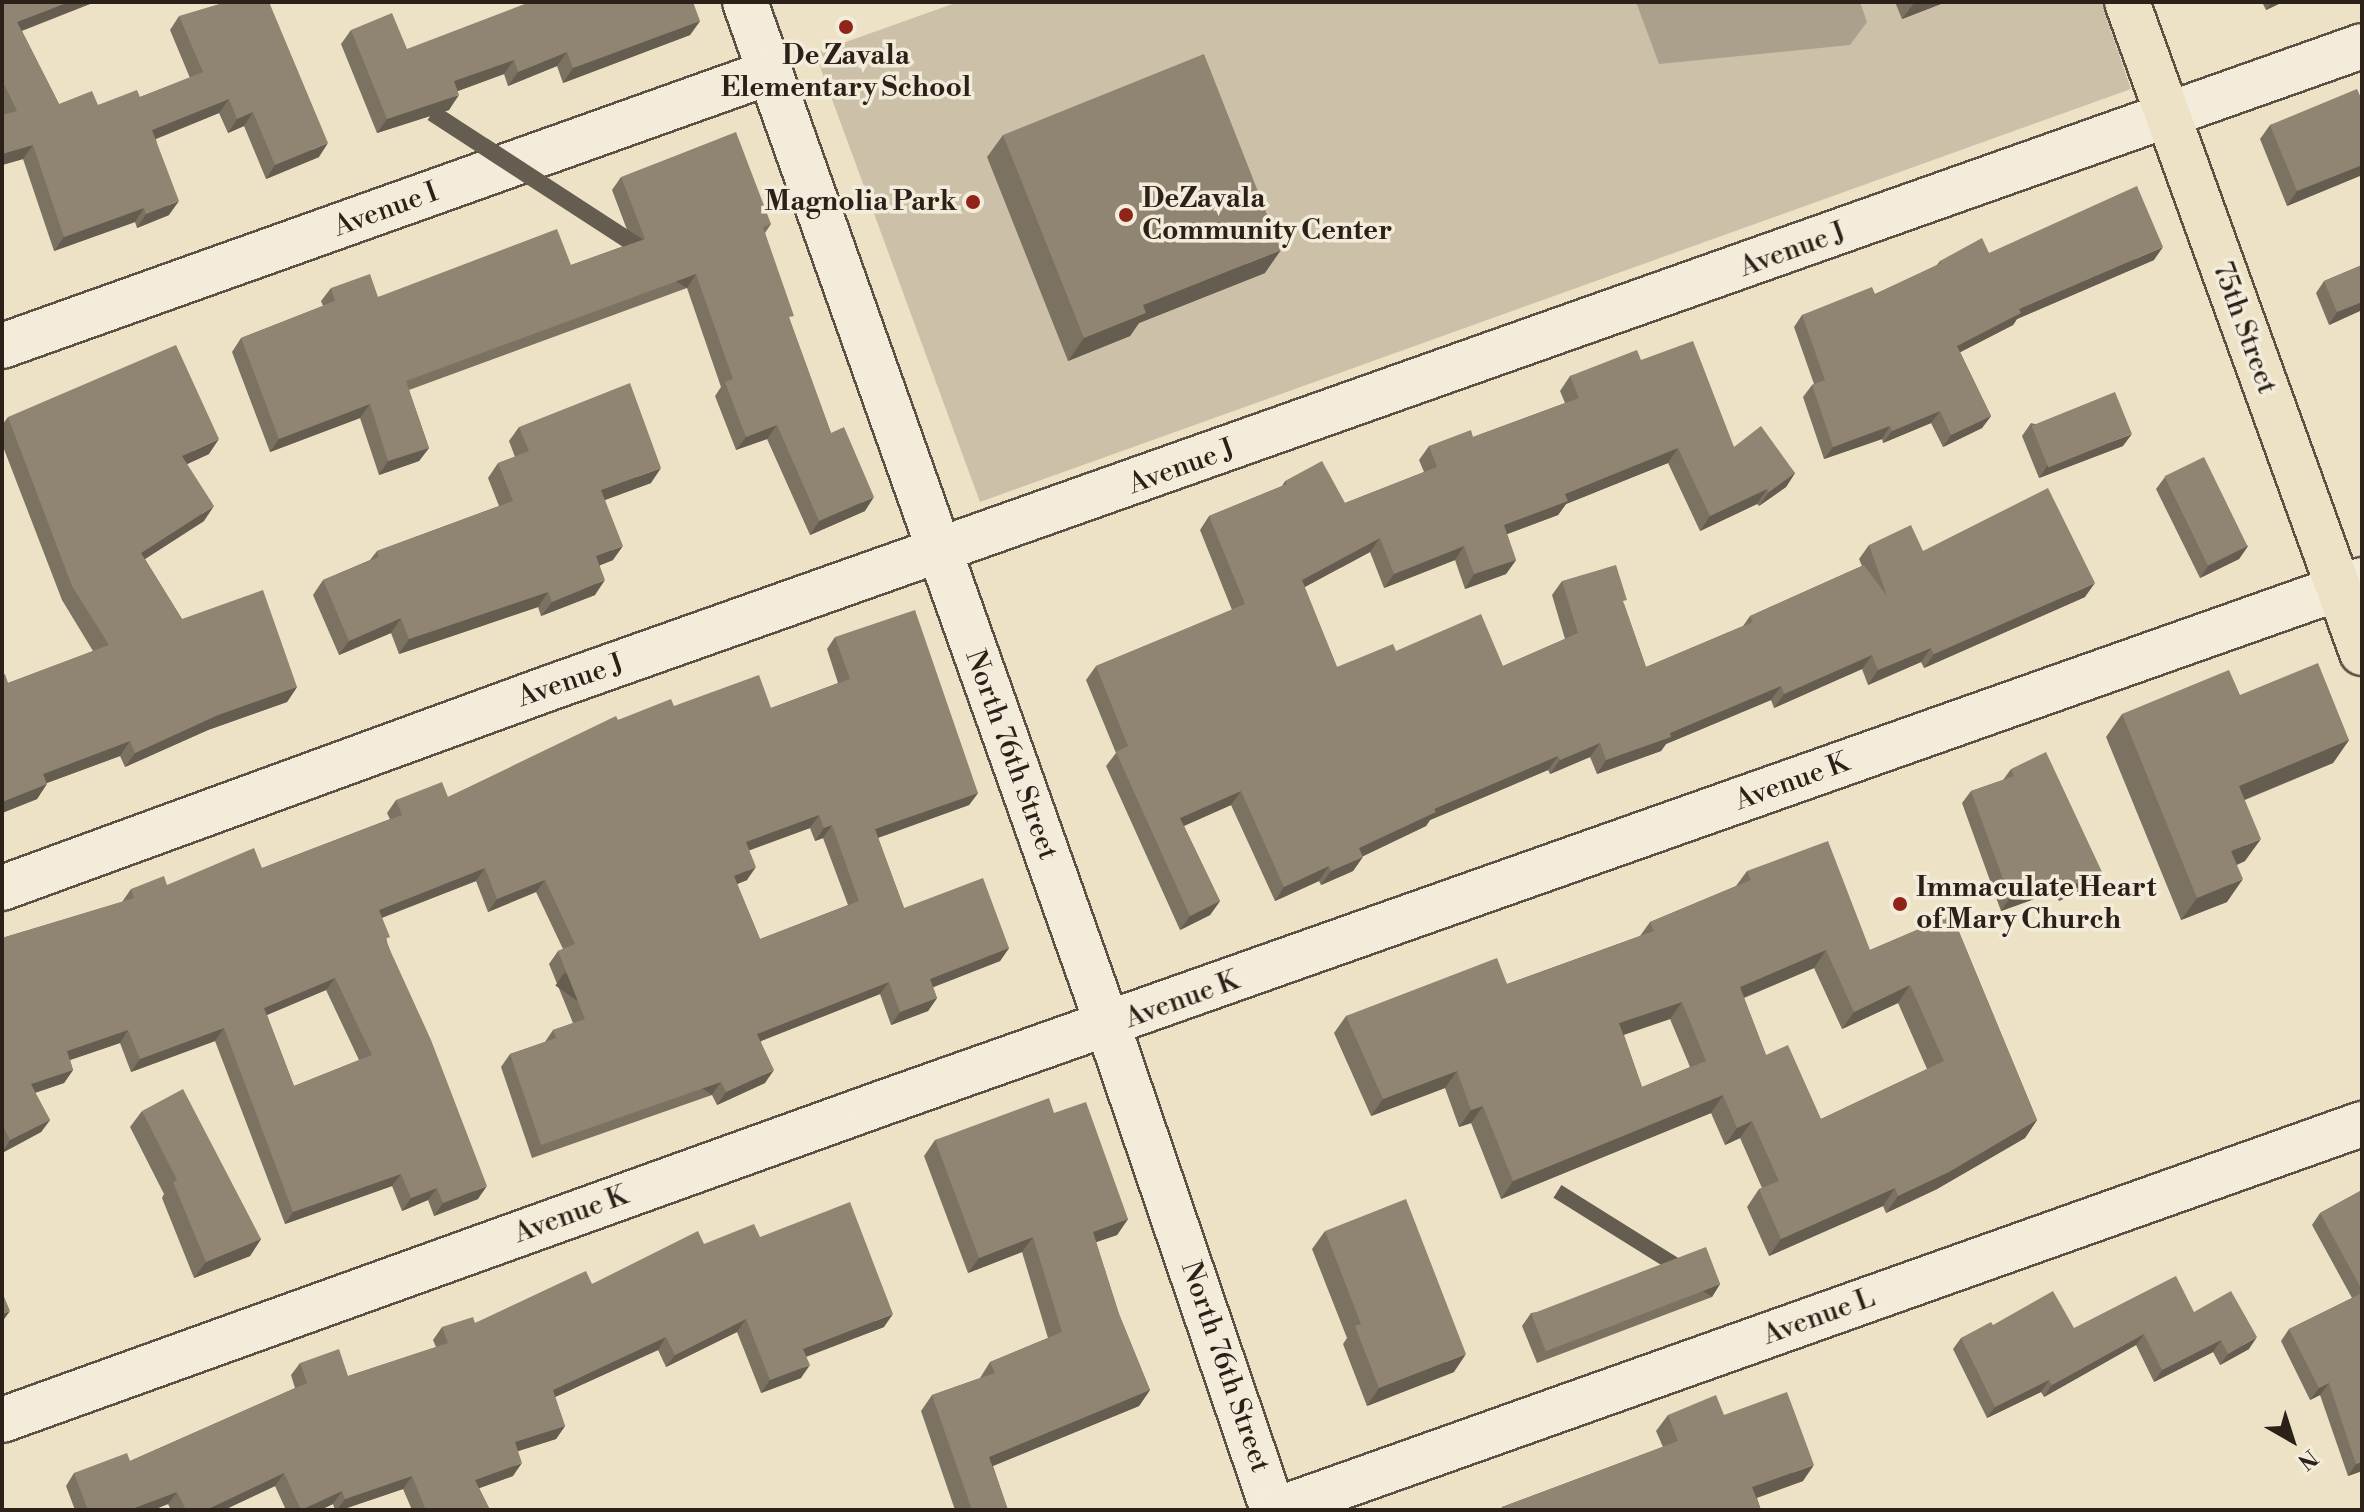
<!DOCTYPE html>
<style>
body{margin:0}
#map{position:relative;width:2364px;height:1512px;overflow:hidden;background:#ede2c6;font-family:"Libre Bodoni",serif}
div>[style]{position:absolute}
.green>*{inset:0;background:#ccc1a8}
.water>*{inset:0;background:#aba08b}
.roads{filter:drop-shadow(2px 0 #5c5144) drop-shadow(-2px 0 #5c5144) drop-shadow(0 2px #5c5144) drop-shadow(0 -2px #5c5144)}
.minor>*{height:44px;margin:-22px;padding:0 22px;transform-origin:22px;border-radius:22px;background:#f3ecda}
.major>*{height:44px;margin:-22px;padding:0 22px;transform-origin:22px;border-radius:22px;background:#ede2c6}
.wall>*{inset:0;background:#7c7262}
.shaded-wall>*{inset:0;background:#655d50;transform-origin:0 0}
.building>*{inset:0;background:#908572;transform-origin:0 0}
.dots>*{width:22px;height:22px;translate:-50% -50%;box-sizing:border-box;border:4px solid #f3ecda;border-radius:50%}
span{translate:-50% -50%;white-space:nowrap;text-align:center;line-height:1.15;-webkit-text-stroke:7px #f3ecda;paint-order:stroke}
.poi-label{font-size:28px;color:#2c2118;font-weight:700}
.left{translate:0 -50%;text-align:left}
.right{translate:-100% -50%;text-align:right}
.street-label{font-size:28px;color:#2c2118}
.frame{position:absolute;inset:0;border:4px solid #2c2118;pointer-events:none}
.north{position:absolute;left:2252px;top:1400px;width:80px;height:80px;-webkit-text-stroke:6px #f3ecda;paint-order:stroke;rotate:141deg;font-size:22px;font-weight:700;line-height:32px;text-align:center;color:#2c2118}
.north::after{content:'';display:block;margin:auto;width:28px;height:36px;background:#2c2118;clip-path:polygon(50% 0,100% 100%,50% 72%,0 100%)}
</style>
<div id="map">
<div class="green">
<i style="clip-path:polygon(958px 2px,2101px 2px,2131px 89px,980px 502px,815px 53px)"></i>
</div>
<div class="water">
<i style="clip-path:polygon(1636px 2px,1860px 2px,1867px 22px,1850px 45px,1659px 64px)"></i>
</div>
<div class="roads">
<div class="minor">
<i style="left:745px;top:2px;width:1086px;rotate:70.48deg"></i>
<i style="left:1108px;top:1026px;width:511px;rotate:71.18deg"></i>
<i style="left:2px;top:346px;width:815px;rotate:-19.63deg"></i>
<i style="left:2px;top:888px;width:589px;rotate:-20.07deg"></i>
<i style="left:555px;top:686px;width:1917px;rotate:-19.5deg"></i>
<i style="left:2px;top:1420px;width:927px;rotate:-19.8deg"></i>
<i style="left:874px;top:1106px;width:1578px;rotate:-19.47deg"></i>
<i style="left:1276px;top:1510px;width:1153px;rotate:-19.57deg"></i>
</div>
<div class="major">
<i style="left:2127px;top:2px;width:692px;rotate:70.15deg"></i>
</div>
</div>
<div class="wall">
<i style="clip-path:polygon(2px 2px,95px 2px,22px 31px,59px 104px,98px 105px,140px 97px,190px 78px,170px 30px,179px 16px,319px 157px,266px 179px,244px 126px,228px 133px,219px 113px,156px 139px,169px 215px,137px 228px,135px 222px,54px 251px,23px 159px,2px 165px)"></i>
<i style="clip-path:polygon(1895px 2px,1946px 2px,1902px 19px)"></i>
<i style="clip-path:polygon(2262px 2px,2283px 2px,2266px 10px)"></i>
<i style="clip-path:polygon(700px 21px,690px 35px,563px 83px,557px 66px,508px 86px,504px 74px,458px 91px,449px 110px,377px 133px,341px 44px,351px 30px,407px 49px)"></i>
<i style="clip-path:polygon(2362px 100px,2362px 175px,2287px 206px,2260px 139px,2270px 125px)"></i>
<i style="clip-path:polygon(1003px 135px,1265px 273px,1139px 323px,1130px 336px,1068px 361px,987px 157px)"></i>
<i style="clip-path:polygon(621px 177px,771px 224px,765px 233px,790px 321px,831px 433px,865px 511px,810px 535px,767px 439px,736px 450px,715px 396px,721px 387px,687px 288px,409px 390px,429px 448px,419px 461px,379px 475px,360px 418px,270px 452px,232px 352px,241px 338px,323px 306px,321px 301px,331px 288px,378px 297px,571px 265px,632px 243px,612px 190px)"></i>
<i style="clip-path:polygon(1989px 253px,2154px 260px,2017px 319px,2013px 325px,1960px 352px,1991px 416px,1982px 428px,1943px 447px,1931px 423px,1883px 443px,1882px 439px,1824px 459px,1803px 397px,1812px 385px,1814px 384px,1794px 327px,1802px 315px,1875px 294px,1936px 266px,1940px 261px)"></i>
<i style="clip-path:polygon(2362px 265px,2362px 310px,2329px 325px,2316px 293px,2324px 281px)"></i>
<i style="clip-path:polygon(1641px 360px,1734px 447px,1795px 473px,1786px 487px,1759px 506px,1757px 504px,1700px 531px,1668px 463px,1566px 504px,1558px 515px,1507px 534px,1516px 560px,1506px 574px,1465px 589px,1455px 560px,1384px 588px,1370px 552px,1304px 587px,1337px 667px,1396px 651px,1503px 666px,1565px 639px,1552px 595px,1562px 581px,1624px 604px,1646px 667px,1743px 626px,1750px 616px,1862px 566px,1859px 559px,1869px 545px,1923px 551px,2085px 597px,1924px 668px,1921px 662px,1868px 685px,1862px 669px,1774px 708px,1771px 700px,1666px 744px,1661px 751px,1597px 774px,1590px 757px,1550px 774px,1548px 770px,1430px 820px,1426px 826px,1363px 856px,1353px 871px,1321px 885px,1319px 881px,1275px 901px,1231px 805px,1184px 826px,1220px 901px,1210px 915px,1180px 930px,1106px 766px,1116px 753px,1086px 680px,1096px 666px,1232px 610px,1200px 530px,1209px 516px,1282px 486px,1285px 481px,1345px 503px,1424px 472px,1419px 460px,1429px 446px,1473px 437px,1565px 403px,1560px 391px,1570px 376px)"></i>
<i style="clip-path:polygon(8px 417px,209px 454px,187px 464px,204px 521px,145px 559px,182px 619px,297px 687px,287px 702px,208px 730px,125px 767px,120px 756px,47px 783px,37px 799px,2px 813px,2px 675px,8px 683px,93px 651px,62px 600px,2px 444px,2px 425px)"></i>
<i style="clip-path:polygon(2031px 423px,2123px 446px,2039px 478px,2022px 436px)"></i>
<i style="clip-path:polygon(519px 427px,651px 483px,605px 500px,613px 560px,600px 565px,595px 595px,541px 616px,538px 607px,399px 654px,391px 633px,339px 655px,313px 595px,323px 580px,370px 560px,377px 551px,499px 506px,488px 478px,498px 463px,515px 457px,509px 441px)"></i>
<i style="clip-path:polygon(2165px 477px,2248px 546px,2239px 559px,2200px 578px,2156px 489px)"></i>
<i style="clip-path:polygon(evenodd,835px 637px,978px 793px,969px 805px,878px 838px,904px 908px,1009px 948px,1000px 961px,933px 987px,937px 998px,928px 1011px,891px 1025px,880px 994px,761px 1041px,765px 1083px,717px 1105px,712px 1095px,532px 1158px,501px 1067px,510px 1054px,545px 1042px,553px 1030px,573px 1023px,549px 964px,558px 951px,563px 949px,536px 892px,488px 912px,476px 881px,382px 918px,387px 942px,478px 1199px,434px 1216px,428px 1200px,402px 1211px,392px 1186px,285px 1224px,215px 1041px,131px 1072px,120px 1043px,70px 1060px,73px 1070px,64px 1083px,35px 1093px,50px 1120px,41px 1132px,2px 1153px,2px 938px,122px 902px,131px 889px,167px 885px,262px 868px,390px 819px,387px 813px,396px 800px,448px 797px,618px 720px,674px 706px,771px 708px,838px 683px,827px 649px,835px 637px,810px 828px,815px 841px,823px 838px,848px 905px,760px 939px,737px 884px,747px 880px,749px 850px,810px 828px,835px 637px,326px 990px,359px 1060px,294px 1086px,267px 1015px,326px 990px)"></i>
<i style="clip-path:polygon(2240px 695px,2349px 740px,2333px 763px,2245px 800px,2245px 861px,2237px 865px,2227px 902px,2181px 920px,2106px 737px,2122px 714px)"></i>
<i style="clip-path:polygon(2011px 769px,2094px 884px,2059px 901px,2054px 892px,2001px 911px,1962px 803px,1971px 791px,2003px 780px)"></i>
<i style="clip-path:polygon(evenodd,1747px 871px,1870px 950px,1952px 915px,2037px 1120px,2025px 1138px,1937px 1189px,1886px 1213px,1883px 1206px,1769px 1256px,1747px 1207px,1759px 1189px,1762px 1188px,1740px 1138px,1725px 1145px,1711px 1113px,1501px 1199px,1471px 1123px,1459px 1127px,1445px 1088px,1371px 1116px,1334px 1033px,1346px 1016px,1507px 984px,1640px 936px,1650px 922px,1736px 886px,1747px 871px,1814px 968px,1842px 1029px,1898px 1003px,1927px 1069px,1821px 1119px,1766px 1055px,1744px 998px,1814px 968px,1747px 871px,1670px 1019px,1690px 1067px,1642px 1087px,1624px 1035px,1670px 1019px)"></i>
<i style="clip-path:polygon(142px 1111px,261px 1239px,250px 1256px,194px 1278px,162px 1198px,164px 1194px,130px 1127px)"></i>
<i style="clip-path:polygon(1054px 1113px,1128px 1219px,1117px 1235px,1096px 1242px,1119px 1314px,1150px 1390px,1139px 1406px,993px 1466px,1008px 1510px,955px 1510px,921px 1411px,932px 1395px,980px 1378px,990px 1362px,1048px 1338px,1022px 1252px,968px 1273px,924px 1156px,935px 1140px)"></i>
<i style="clip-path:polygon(2362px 1190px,2362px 1471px,2348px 1476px,2320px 1395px,2310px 1400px,2281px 1341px,2289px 1329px,2352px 1298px,2312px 1225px,2320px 1213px)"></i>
<i style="clip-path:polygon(1325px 1231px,1454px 1372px,1367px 1406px,1343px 1344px,1347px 1338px,1312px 1249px)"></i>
<i style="clip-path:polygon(760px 1237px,884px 1327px,806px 1357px,801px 1378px,761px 1393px,737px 1332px,666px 1367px,658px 1350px,555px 1397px,565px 1426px,556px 1439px,518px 1451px,513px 1476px,479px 1488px,490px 1510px,412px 1510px,403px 1489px,341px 1510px,335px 1510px,333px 1504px,320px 1510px,286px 1510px,275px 1486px,224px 1510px,171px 1510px,168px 1504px,153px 1510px,75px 1510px,66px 1486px,74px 1473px,130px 1461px,295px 1388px,291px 1375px,300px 1363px,348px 1376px,436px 1347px,433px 1340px,442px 1327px,475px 1323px,592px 1284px,704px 1244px)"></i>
<i style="clip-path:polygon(1720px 1284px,1712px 1297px,1537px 1363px,1522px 1326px,1531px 1313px)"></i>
<i style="clip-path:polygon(2194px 1312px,2249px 1349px,2220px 1365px,2213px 1352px,2154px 1382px,2136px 1345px,2044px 1397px,2041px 1392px,1987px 1418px,1953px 1349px,1961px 1338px,1993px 1325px,2074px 1328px)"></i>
<i style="clip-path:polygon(1668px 1415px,1724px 1415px,1803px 1481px,1757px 1498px,1761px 1510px,1500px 1510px,1502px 1507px,1663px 1447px,1656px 1431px)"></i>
</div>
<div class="shaded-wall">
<i style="clip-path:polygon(69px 2px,95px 2px,7px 36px,17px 22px)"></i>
<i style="clip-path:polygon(1915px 2px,1946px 2px,1902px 19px)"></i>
<i style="clip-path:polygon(2272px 2px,2283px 2px,2266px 10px)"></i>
<i style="clip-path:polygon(700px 21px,690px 35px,563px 83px,573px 68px)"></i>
<i style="clip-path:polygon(567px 52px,557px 66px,508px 86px,518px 72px)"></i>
<i style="clip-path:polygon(514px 60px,504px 74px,444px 96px,454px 81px)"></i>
<i style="clip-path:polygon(459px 95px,449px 110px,377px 133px,387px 119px)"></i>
<i style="clip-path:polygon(229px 99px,219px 113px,143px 144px,152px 130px)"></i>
<i style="clip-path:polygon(253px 112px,244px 126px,228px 133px,237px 119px)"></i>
<i style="clip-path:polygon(328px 143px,319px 157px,266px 179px,275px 165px)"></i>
<i style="clip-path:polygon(33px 145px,23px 159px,2px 165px,2px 154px)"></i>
<i style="clip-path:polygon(2362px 165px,2362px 175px,2287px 206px,2297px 191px)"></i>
<i style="clip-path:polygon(179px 201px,169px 215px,137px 228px,146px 214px)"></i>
<i style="clip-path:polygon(144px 208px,135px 222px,54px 251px,64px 237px)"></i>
<i style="clip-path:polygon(2163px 247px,2154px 260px,2017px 319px,2013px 325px,1949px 358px,1957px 346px,2019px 309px)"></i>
<i style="clip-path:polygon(1281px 250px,1265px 273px,1139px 323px,1130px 336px,1068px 361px,1084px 338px,1143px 305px)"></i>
<i style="left:696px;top:274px;width:17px;height:309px;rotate:123deg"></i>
<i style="clip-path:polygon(2362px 302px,2362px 310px,2329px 325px,2337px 312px)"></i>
<i style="clip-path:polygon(370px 404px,360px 418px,270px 452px,279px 439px)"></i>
<i style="clip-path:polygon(1940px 411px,1931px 423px,1883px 443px,1892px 431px)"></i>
<i style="clip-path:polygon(1991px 416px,1982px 428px,1943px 447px,1951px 435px)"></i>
<i style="clip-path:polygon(777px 425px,767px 439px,736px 450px,746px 437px)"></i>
<i style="clip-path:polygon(1890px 426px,1882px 439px,1824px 459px,1833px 447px)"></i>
<i style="clip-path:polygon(2132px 434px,2123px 446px,2039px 478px,2047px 466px)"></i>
<i style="clip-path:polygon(219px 439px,209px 454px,172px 471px,182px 456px)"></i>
<i style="clip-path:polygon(429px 448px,419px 461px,379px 475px,388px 461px)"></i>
<i style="clip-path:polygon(1678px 448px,1668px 463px,1566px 504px,1558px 515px,1494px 539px,1504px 525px,1565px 494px)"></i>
<i style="clip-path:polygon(661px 468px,651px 483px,591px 505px,601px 490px)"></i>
<i style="clip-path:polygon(1795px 473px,1786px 487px,1759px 506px,1769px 492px)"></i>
<i style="clip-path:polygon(1767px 489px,1757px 504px,1700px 531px,1710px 516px)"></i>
<i style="clip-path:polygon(874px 497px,865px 511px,810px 535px,819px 521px)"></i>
<i style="clip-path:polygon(214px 506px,204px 521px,131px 568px,141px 553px)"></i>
<i style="clip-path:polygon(1380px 538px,1370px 552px,1292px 594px,1302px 580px)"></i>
<i style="clip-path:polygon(623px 546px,613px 560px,586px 571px,596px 556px)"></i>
<i style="clip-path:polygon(1464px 546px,1455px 560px,1384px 588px,1394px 574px)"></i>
<i style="clip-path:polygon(2248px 546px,2239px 559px,2200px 578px,2208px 566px)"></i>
<i style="clip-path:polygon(1516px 560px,1506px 574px,1465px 589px,1474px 574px)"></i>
<i style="clip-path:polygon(605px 580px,595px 595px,541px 616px,552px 602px)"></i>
<i style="clip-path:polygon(2095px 583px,2085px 597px,1924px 668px,1934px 654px)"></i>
<i style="clip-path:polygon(548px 592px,538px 607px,399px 654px,409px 639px)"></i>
<i style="clip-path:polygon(401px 618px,391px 633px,339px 655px,349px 641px)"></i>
<i style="clip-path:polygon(1931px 648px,1921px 662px,1868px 685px,1878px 670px)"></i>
<i style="clip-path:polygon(1872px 655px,1862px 669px,1774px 708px,1784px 694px)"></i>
<i style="clip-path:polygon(1781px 686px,1771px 700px,1666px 744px,1661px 751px,1597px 774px,1606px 760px)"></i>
<i style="clip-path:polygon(297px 687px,287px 702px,208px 730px,125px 767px,135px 753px,218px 715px)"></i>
<i style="clip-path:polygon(2349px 740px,2333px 763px,2223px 808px,2239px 786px)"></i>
<i style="clip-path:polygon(130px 741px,120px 756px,33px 788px,43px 774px)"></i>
<i style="clip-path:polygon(1600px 743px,1590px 757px,1550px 774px,1560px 760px)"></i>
<i style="clip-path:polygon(1558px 756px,1548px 770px,1430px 820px,1426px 826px,1349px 863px,1359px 848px,1434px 809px)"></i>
<i style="clip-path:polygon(47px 784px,37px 799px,2px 813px,2px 802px)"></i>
<i style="clip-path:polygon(1241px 791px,1231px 805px,1170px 832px,1180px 818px)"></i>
<i style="clip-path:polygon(978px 793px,969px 805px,866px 842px,875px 829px)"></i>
<i style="clip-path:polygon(819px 815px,810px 828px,737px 855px,746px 842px)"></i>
<i style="clip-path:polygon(832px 825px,823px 838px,815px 841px,824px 828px)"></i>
<i style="clip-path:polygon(2261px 839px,2245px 861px,2215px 873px,2231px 851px)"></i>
<i style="clip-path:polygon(1363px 857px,1353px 871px,1321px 885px,1331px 871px)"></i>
<i style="clip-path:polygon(1329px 866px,1319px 881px,1275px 901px,1284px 887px)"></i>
<i style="clip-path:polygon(756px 867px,747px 880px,725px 889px,734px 876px)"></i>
<i style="clip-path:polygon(485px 868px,476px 881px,370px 922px,379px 910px)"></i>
<i style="clip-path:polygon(2102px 872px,2094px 884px,2059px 901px,2067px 888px)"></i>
<i style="clip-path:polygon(2063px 879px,2054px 892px,2001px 911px,2010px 898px)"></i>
<i style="clip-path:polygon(2243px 879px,2227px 902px,2181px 920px,2197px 898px)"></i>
<i style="clip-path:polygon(545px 880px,536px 892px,488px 912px,497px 899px)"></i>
<i style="clip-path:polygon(1220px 901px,1210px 915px,1180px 930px,1190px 916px)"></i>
<i style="clip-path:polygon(1009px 948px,1000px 961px,921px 992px,930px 979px)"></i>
<i style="clip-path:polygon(1826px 950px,1814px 968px,1728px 1004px,1740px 987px)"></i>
<i style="clip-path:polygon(335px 978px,326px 990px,255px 1020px,264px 1008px)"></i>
<i style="clip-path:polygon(889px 982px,880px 994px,748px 1046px,757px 1034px)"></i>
<i style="clip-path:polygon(1910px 985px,1898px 1003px,1842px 1029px,1854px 1012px)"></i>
<i style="clip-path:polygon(937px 998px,928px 1011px,891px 1025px,900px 1012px)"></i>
<i style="clip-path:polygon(1682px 1002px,1670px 1019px,1607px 1040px,1619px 1023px)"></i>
<i style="clip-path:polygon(224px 1028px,215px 1041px,131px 1072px,140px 1059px)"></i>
<i style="clip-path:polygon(128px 1030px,120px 1043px,58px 1064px,67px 1051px)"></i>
<i style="clip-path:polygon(73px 1070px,64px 1083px,22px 1097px,31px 1084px)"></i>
<i style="clip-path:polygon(774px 1070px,765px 1083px,717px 1105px,726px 1092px)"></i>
<i style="clip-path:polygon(1457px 1071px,1445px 1088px,1371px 1116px,1383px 1099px)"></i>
<i style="left:721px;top:1082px;width:16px;height:191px;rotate:125deg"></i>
<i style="clip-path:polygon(1723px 1095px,1711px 1113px,1501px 1199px,1513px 1181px)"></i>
<i style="clip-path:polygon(1483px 1106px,1471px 1123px,1459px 1127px,1471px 1110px)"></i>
<i style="clip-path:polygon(50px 1120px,41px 1132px,2px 1153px,10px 1140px)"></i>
<i style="clip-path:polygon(2037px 1120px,2025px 1138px,1937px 1189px,1886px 1213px,1898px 1196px)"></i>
<i style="clip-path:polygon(1752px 1121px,1740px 1138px,1725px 1145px,1737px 1128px)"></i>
<i style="clip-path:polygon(401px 1174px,392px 1186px,285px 1224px,293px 1212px)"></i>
<i style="clip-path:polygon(487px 1186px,478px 1199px,434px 1216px,443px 1203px)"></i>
<i style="clip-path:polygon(437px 1188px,428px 1200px,402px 1211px,411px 1198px)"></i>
<i style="clip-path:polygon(1895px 1188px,1883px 1206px,1769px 1256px,1781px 1239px)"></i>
<i style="clip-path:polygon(1128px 1219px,1117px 1235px,1082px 1247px,1093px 1232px)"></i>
<i style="clip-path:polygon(1033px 1237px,1022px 1252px,968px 1273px,979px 1258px)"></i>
<i style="clip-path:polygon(261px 1239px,250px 1256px,194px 1278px,206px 1262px)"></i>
<i style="left:1720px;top:1284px;width:15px;height:187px;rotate:122deg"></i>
<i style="clip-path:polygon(10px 1311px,2px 1322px,2px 1314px)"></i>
<i style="clip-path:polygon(893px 1314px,884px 1327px,794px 1361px,803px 1349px)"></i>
<i style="clip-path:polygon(746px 1319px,737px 1332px,666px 1367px,675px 1355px)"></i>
<i style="clip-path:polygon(2144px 1334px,2136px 1345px,2044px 1397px,2052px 1385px)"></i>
<i style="clip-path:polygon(666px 1337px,658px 1350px,544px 1402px,553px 1390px)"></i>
<i style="clip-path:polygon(2257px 1337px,2249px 1349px,2220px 1365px,2228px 1354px)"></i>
<i style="clip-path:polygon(2221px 1340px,2213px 1352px,2154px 1382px,2162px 1370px)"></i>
<i style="clip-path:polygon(1466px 1354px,1454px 1372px,1367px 1406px,1379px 1388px)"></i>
<i style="clip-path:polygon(810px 1365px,801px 1378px,761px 1393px,770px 1380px)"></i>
<i style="clip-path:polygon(2049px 1380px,2041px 1392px,1987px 1418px,1995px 1407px)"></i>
<i style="clip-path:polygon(2329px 1383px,2320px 1395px,2310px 1400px,2319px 1388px)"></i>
<i style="clip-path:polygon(1150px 1390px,1139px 1406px,978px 1472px,989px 1457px)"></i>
<i style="clip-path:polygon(565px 1426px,556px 1439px,506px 1455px,515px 1442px)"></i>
<i style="clip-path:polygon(2362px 1462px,2362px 1471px,2348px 1476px,2356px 1464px)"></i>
<i style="clip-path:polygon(522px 1463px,513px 1476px,466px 1493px,475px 1480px)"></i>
<i style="clip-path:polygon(1814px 1465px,1803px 1481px,1741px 1503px,1752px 1487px)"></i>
<i style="clip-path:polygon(284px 1473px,275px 1486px,224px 1510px,206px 1510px)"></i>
<i style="clip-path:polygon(412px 1476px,403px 1489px,341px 1510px,337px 1510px,345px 1499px)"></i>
<i style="clip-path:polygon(342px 1491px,333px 1504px,320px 1510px,301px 1510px)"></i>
<i style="clip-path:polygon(177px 1492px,168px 1504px,153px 1510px,129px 1510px)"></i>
</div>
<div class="building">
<i style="clip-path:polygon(2px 2px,69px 2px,17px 22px,59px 104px,92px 91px,98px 105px,137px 90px,140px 97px,203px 72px,179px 16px,226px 2px,269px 2px,328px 143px,275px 165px,253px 112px,237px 119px,229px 99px,152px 130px,179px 201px,146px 214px,144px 208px,64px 237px,33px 145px,2px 154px,2px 115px,17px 111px,2px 80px)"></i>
<i style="clip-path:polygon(530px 2px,693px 2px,700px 21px,573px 68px,567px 52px,518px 72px,514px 60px,454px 81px,459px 95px,387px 119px,351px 30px,392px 13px,407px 49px)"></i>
<i style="clip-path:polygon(1204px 54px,1281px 250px,1143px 305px,1146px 313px,1084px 338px,1003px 135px)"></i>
<i style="clip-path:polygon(2357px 89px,2362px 100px,2362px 165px,2297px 191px,2270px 125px)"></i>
<i style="clip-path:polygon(736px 132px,771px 224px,763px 227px,794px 316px,789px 317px,831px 433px,844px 427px,874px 497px,819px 521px,777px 425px,746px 437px,725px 382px,733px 379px,696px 274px,406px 381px,429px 448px,388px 461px,370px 404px,279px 439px,241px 338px,335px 301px,331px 288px,370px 274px,378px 297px,557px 229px,571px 265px,645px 239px,621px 177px)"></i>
<i style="clip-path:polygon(2137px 186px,2163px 247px,2019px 309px,2021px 313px,1957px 346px,1991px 416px,1951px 435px,1940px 411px,1892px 431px,1890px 426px,1833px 447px,1812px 385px,1825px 380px,1802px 315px,1872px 287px,1875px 294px,1941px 263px,1940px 261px,1982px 238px,1989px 253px)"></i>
<i style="clip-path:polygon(2362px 265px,2362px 302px,2337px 312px,2324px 281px)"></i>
<i style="clip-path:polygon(1693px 341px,1734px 447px,1761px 426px,1795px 473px,1769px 492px,1767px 489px,1710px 516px,1678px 448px,1565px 494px,1568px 501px,1504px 525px,1516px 560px,1474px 574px,1464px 546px,1394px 574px,1380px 538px,1302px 580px,1337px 667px,1393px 644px,1396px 651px,1481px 614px,1503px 666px,1578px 633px,1562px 581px,1616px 565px,1627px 600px,1623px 601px,1646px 667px,1753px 622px,1750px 616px,1864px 565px,1887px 596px,1869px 545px,1911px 525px,1923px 551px,2048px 488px,2095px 583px,1934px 654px,1931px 648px,1878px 670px,1872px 655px,1784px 694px,1781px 686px,1670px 733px,1671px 737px,1606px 760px,1600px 743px,1560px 760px,1558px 756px,1434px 809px,1436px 812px,1359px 848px,1363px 857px,1331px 871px,1329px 866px,1284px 887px,1241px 791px,1180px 818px,1220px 901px,1190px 916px,1116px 752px,1128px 746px,1096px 666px,1245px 604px,1209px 516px,1287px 484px,1285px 481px,1322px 461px,1345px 503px,1437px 467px,1429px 446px,1471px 430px,1473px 437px,1579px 398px,1570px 376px,1637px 350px,1641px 360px)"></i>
<i style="clip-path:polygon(176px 345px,219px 439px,182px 456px,214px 506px,141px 553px,182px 619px,263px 590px,297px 687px,218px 715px,135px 753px,130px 741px,43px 774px,47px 784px,2px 802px,2px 675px,5px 674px,8px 683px,109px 645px,72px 586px,8px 417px)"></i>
<i style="clip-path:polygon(630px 383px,661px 468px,601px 490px,623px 546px,596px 556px,605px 580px,552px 602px,548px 592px,409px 639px,401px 618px,349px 641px,323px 580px,379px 557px,377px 551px,513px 501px,498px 463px,529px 451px,519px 427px)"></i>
<i style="left:2115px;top:392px;width:45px;height:90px;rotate:68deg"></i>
<i style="left:2204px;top:457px;width:99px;height:44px;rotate:64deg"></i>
<i style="clip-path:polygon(evenodd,915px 610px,978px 793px,875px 829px,904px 908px,983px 878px,1009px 948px,930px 979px,937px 998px,900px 1012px,889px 982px,757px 1034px,774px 1070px,726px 1092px,721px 1082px,541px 1145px,510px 1054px,556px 1038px,553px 1030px,585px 1019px,558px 951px,575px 944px,545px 880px,497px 899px,485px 868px,379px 910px,390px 937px,385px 939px,431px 1040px,487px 1186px,443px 1203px,437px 1188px,411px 1198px,401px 1174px,293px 1212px,224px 1028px,140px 1059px,128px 1030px,67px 1051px,73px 1070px,31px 1084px,50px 1120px,10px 1140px,2px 1124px,2px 974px,3px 973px,2px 970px,2px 938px,134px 898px,131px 889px,164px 876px,167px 885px,254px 848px,262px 868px,402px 815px,396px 800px,442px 782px,448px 797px,616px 716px,618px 720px,671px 699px,674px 706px,759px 675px,771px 708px,850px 679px,835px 637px,915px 610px,819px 815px,824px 828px,832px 825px,859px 901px,760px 939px,734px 876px,756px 867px,746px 842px,819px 815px,915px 610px,335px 978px,372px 1055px,294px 1086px,264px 1008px,335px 978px)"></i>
<i style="clip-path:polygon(2318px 663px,2349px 740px,2239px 786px,2261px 839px,2231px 851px,2243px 879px,2197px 898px,2122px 714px,2229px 670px,2240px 695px)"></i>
<i style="clip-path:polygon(2046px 752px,2102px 872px,2067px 888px,2063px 879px,2010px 898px,1971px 791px,2014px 776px,2011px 769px)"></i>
<i style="clip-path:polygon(evenodd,1828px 841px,1870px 950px,1952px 915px,2037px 1120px,1949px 1172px,1898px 1196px,1895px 1188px,1781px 1239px,1759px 1189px,1779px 1181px,1752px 1121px,1737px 1128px,1723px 1095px,1513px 1181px,1483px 1106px,1471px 1110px,1457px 1071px,1383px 1099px,1346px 1016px,1497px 958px,1507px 984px,1654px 931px,1650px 922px,1751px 880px,1747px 871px,1828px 841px,1826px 950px,1854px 1012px,1910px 985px,1944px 1061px,1821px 1119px,1788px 1045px,1766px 1055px,1740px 987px,1826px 950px,1828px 841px,1682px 1002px,1706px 1061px,1642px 1087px,1619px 1023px,1682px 1002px)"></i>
<i style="clip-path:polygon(183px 1089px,261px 1239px,206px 1262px,173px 1182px,177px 1180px,142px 1111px)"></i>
<i style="clip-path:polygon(1049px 1098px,1054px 1113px,1086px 1102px,1128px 1219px,1093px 1232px,1119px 1314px,1150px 1390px,989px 1457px,1008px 1510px,972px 1510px,932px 1395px,995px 1373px,990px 1362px,1062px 1332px,1033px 1237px,979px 1258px,935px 1140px)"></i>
<i style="clip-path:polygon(2362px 1190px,2362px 1290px,2320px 1213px)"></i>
<i style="clip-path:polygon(1406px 1199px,1466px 1354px,1379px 1388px,1355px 1326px,1361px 1324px,1325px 1231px)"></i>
<i style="clip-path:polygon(850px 1202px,893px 1314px,803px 1349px,810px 1365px,770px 1380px,746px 1319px,675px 1355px,666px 1337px,553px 1390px,565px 1426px,515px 1442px,522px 1463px,475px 1480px,490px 1510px,426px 1510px,412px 1476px,345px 1499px,342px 1491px,301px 1510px,284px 1473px,206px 1510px,186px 1510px,177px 1492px,129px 1510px,88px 1510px,74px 1473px,127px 1453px,130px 1461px,307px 1383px,300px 1363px,339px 1349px,348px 1376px,448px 1343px,442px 1327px,473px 1317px,475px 1323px,586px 1271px,592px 1284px,698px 1231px,704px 1244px,754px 1224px,760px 1237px)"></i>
<i style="left:1706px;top:1247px;width:40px;height:187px;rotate:69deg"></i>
<i style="clip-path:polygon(2176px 1276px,2194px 1312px,2231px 1291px,2257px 1337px,2228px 1354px,2221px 1340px,2162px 1370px,2144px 1334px,2052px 1385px,2049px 1380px,1995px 1407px,1961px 1338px,1991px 1322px,1993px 1325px,2053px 1291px,2074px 1328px)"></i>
<i style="clip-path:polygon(2px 1292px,10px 1311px,2px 1314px)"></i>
<i style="clip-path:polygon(2362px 1293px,2362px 1462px,2356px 1464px,2329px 1383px,2319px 1388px,2289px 1329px)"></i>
<i style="clip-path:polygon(1787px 1392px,1814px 1465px,1752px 1487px,1761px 1510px,1503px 1510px,1502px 1507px,1678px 1441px,1668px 1415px,1716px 1395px,1724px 1415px)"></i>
</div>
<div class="dots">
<i style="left:846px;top:27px;background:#8f2418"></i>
<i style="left:973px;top:202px;background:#8f2418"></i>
<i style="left:1126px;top:215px;background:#8f2418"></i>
<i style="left:1900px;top:904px;background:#8f2418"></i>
</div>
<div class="poi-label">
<span style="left:846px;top:72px">De Zavala<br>Elementary School</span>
<span class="left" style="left:1142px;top:215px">DeZavala<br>Community Center</span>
<span class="right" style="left:957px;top:202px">Magnolia Park</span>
<span class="left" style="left:1916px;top:904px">Immaculate Heart<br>of Mary Church</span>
</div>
<div class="street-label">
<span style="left:386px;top:210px;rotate:-20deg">Avenue I</span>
<span style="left:1793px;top:250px;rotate:-20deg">Avenue J</span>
<span style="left:2244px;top:328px;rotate:70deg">75th Street</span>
<span style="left:1182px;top:467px;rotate:-20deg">Avenue J</span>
<span style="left:571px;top:681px;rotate:-19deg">Avenue J</span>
<span style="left:1011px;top:755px;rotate:70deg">North 76th Street</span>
<span style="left:1792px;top:782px;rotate:-20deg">Avenue K</span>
<span style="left:1182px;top:1000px;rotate:-20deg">Avenue K</span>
<span style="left:571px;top:1215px;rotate:-20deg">Avenue K</span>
<span style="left:1819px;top:1317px;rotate:-20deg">Avenue L</span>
<span style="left:1225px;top:1367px;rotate:71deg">North 76th Street</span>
</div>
<div class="frame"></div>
<div class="north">N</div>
</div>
